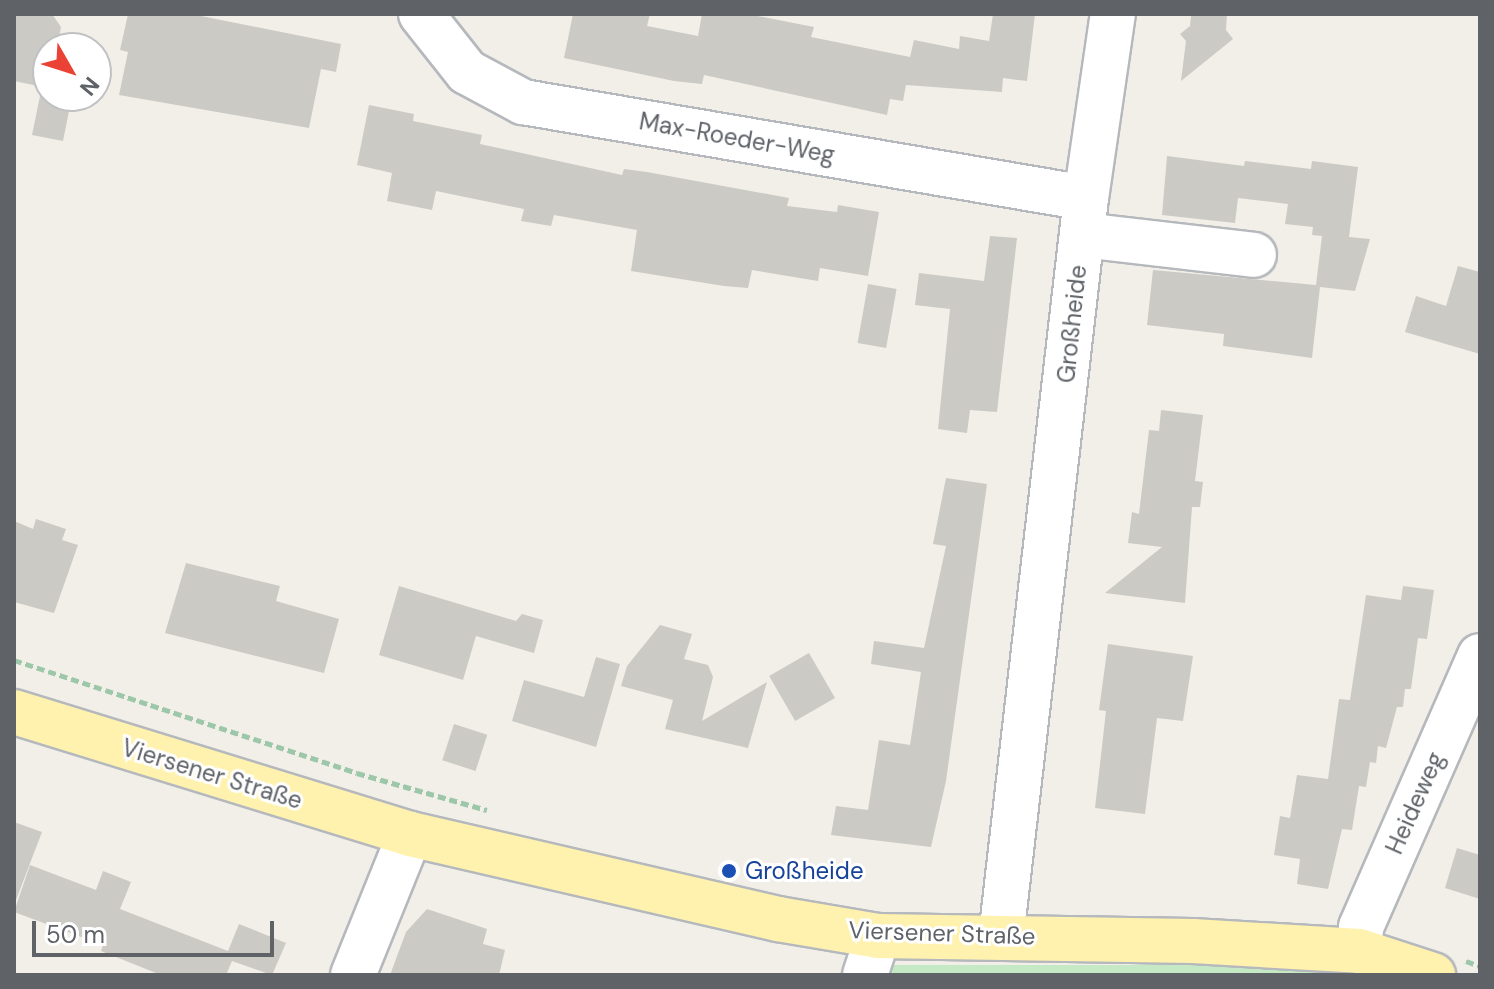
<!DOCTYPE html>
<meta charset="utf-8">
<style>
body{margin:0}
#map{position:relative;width:1494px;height:989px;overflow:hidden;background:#f1efe8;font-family:"DM Sans",sans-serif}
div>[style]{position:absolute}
.green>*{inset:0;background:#c5e8c5}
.building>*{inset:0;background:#cccac5;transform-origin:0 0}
.path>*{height:5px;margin-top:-2.5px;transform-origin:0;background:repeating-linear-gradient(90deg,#9cc7a9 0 8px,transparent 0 12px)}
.roads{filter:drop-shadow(2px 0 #b5b8bc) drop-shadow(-2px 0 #b5b8bc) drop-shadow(0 2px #b5b8bc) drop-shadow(0 -2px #b5b8bc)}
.minor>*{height:44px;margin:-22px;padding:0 22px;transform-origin:22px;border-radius:22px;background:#fff}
.major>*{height:44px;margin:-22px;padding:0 22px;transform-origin:22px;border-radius:22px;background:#fff2af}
.dots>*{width:22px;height:22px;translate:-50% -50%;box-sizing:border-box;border:4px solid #fff;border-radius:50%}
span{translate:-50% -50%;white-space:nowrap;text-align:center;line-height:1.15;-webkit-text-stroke:6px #fff;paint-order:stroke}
.street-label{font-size:24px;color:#5f6368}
.transit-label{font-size:24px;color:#164399}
.left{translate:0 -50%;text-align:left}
.frame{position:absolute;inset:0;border:16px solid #5f6368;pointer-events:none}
.north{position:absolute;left:32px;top:32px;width:80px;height:80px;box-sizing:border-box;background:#fff;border:2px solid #bfc1c3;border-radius:50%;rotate:129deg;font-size:22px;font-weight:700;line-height:32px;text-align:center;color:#5f6368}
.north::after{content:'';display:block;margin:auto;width:28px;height:36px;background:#ea4335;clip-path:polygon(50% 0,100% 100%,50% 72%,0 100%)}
.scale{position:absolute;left:32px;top:921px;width:242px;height:36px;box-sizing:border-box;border:4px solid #5f6368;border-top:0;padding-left:10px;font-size:24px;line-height:28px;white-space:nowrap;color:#5f6368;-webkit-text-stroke:6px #fff;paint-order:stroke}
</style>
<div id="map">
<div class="green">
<i style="clip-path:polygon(893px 965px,1269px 965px,1331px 975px,889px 975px)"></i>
</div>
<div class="building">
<i style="clip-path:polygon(14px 14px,52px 14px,61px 27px,57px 48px,48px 48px,48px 88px,14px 81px)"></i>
<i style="clip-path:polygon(128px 14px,191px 14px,341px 44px,336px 72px,321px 69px,309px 128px,119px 95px,128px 52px,120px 50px)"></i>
<i style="clip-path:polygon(573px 14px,650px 14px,647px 26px,698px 36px,702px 14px,748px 14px,814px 27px,811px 37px,910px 57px,914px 40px,959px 49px,960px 36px,989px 41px,993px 14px,1035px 14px,1027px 81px,1003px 78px,1002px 92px,906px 85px,903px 101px,890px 99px,887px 115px,704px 75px,702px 84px,674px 81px,564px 58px)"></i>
<i style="clip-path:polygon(1201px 14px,1227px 14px,1226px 30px,1233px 39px,1181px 81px,1186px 41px,1180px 34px,1190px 26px,1191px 16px)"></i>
<i style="clip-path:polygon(40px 96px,72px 96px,63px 141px,32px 135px)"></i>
<i style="clip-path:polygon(369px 105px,414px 114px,413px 121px,482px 135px,480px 144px,622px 175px,624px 169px,647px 172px,789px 198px,787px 206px,837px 212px,838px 205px,879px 212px,868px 276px,820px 268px,818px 281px,752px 270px,748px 288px,724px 286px,631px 271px,637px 230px,554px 215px,551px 226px,521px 221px,524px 209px,436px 191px,432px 210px,387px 201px,392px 173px,357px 165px)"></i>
<i style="clip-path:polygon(1167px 156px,1244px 166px,1245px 161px,1311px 169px,1312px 161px,1358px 167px,1349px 237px,1370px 239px,1355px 291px,1320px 287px,1312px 358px,1223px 346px,1224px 334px,1147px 325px,1153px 270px,1316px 285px,1322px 236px,1312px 235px,1313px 227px,1285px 224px,1288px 204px,1238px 198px,1235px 223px,1162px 215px)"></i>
<i style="clip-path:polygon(990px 236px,1017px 238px,997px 412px,970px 410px,967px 433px,938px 429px,950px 309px,915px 305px,919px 273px,984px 281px)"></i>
<i style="clip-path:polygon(1458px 266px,1480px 272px,1480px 354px,1405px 332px,1416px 296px,1446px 306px)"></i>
<i style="left:868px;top:284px;width:29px;height:60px;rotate:10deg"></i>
<i style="clip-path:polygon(1161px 410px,1203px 415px,1195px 481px,1203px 482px,1200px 507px,1192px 507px,1185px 603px,1105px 593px,1162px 547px,1128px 543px,1132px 512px,1139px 514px,1149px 430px,1159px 431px)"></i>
<i style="clip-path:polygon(946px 478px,987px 484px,946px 781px,931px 847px,831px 835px,836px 806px,868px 810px,879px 740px,910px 745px,921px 672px,871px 664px,874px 641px,924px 648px,946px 546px,933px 544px)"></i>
<i style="clip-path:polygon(36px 519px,66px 529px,62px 540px,78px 545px,54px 613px,14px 602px,14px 521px,33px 529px)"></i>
<i style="clip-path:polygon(186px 563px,280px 586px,276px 601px,339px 619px,324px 673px,165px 633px)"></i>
<i style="clip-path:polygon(399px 586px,516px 621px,522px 614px,543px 620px,534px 653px,476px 636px,463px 680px,379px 655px)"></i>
<i style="clip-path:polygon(1403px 586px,1434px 590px,1427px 639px,1418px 638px,1411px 689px,1405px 689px,1403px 707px,1397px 707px,1386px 748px,1378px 746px,1376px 763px,1370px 762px,1366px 787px,1359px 786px,1352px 830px,1342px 829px,1328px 889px,1297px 884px,1300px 859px,1274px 855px,1280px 816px,1290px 818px,1297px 775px,1328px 779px,1339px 699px,1350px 700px,1366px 595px,1401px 600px)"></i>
<i style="clip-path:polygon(660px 625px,692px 634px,684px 659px,708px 665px,713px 677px,702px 721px,767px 682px,748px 748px,665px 729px,673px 700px,621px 686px,627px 666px)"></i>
<i style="clip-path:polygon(1108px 644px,1193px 656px,1183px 721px,1157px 718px,1145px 814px,1095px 808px,1106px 711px,1099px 710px)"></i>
<i style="left:809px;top:653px;width:52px;height:46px;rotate:60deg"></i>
<i style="clip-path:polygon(596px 657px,620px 664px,596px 747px,512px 721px,524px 680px,584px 697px)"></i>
<i style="left:454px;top:724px;width:35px;height:38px;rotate:18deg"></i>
<i style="clip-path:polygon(14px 822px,42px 832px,16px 900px,14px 899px)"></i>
<i style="clip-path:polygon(1457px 848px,1480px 855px,1480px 899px,1445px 888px)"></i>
<i style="clip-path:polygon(30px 865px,96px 890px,103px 871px,131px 882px,120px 909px,228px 951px,239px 924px,286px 943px,272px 975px,232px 961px,226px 975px,161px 975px,101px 951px,103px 945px,14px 912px)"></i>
<i style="clip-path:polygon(427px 909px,487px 929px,483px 944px,505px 950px,499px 975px,390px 975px,406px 932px)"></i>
</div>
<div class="path">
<i style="left:14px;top:660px;width:361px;rotate:18.2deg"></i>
<i style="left:357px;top:773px;width:135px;rotate:15.9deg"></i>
<i style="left:1466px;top:961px;width:15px;rotate:20deg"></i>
</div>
<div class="roads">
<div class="minor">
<i style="left:421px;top:14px;width:74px;rotate:51.6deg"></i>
<i style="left:467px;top:72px;width:64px;rotate:28.2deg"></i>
<i style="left:523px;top:102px;width:571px;rotate:9.68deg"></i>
<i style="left:1082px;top:235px;width:173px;rotate:6.6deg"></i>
<i style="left:1001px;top:937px;width:744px;rotate:-83.44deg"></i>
<i style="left:1086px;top:198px;width:186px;rotate:-81.7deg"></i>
<i style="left:1359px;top:951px;width:24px;rotate:-85deg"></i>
<i style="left:1361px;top:927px;width:296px;rotate:-66.3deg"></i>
<i style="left:353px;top:975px;width:152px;rotate:-68deg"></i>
<i style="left:865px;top:975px;width:41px;rotate:-71.6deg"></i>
</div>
<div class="major">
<i style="left:14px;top:712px;width:414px;rotate:17.1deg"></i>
<i style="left:410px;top:834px;width:378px;rotate:13deg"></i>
<i style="left:778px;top:919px;width:101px;rotate:9.6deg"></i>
<i style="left:878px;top:936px;width:315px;rotate:0.9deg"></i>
<i style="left:1193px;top:941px;width:166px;rotate:3.4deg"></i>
<i style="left:1359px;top:951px;width:78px;rotate:18deg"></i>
</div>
</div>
<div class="dots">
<i style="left:729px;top:871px;background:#1a4fb4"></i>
</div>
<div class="street-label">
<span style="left:737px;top:138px;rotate:10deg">Max-Roeder-Weg</span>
<span style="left:1072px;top:324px;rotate:-84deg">Großheide</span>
<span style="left:212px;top:774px;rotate:17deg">Viersener Straße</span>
<span style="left:1415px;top:803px;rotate:-66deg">Heideweg</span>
<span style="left:942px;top:933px;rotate:2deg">Viersener Straße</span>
</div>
<div class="transit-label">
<span class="left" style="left:745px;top:871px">Großheide</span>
</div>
<div class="frame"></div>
<div class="north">N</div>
<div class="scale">50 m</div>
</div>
